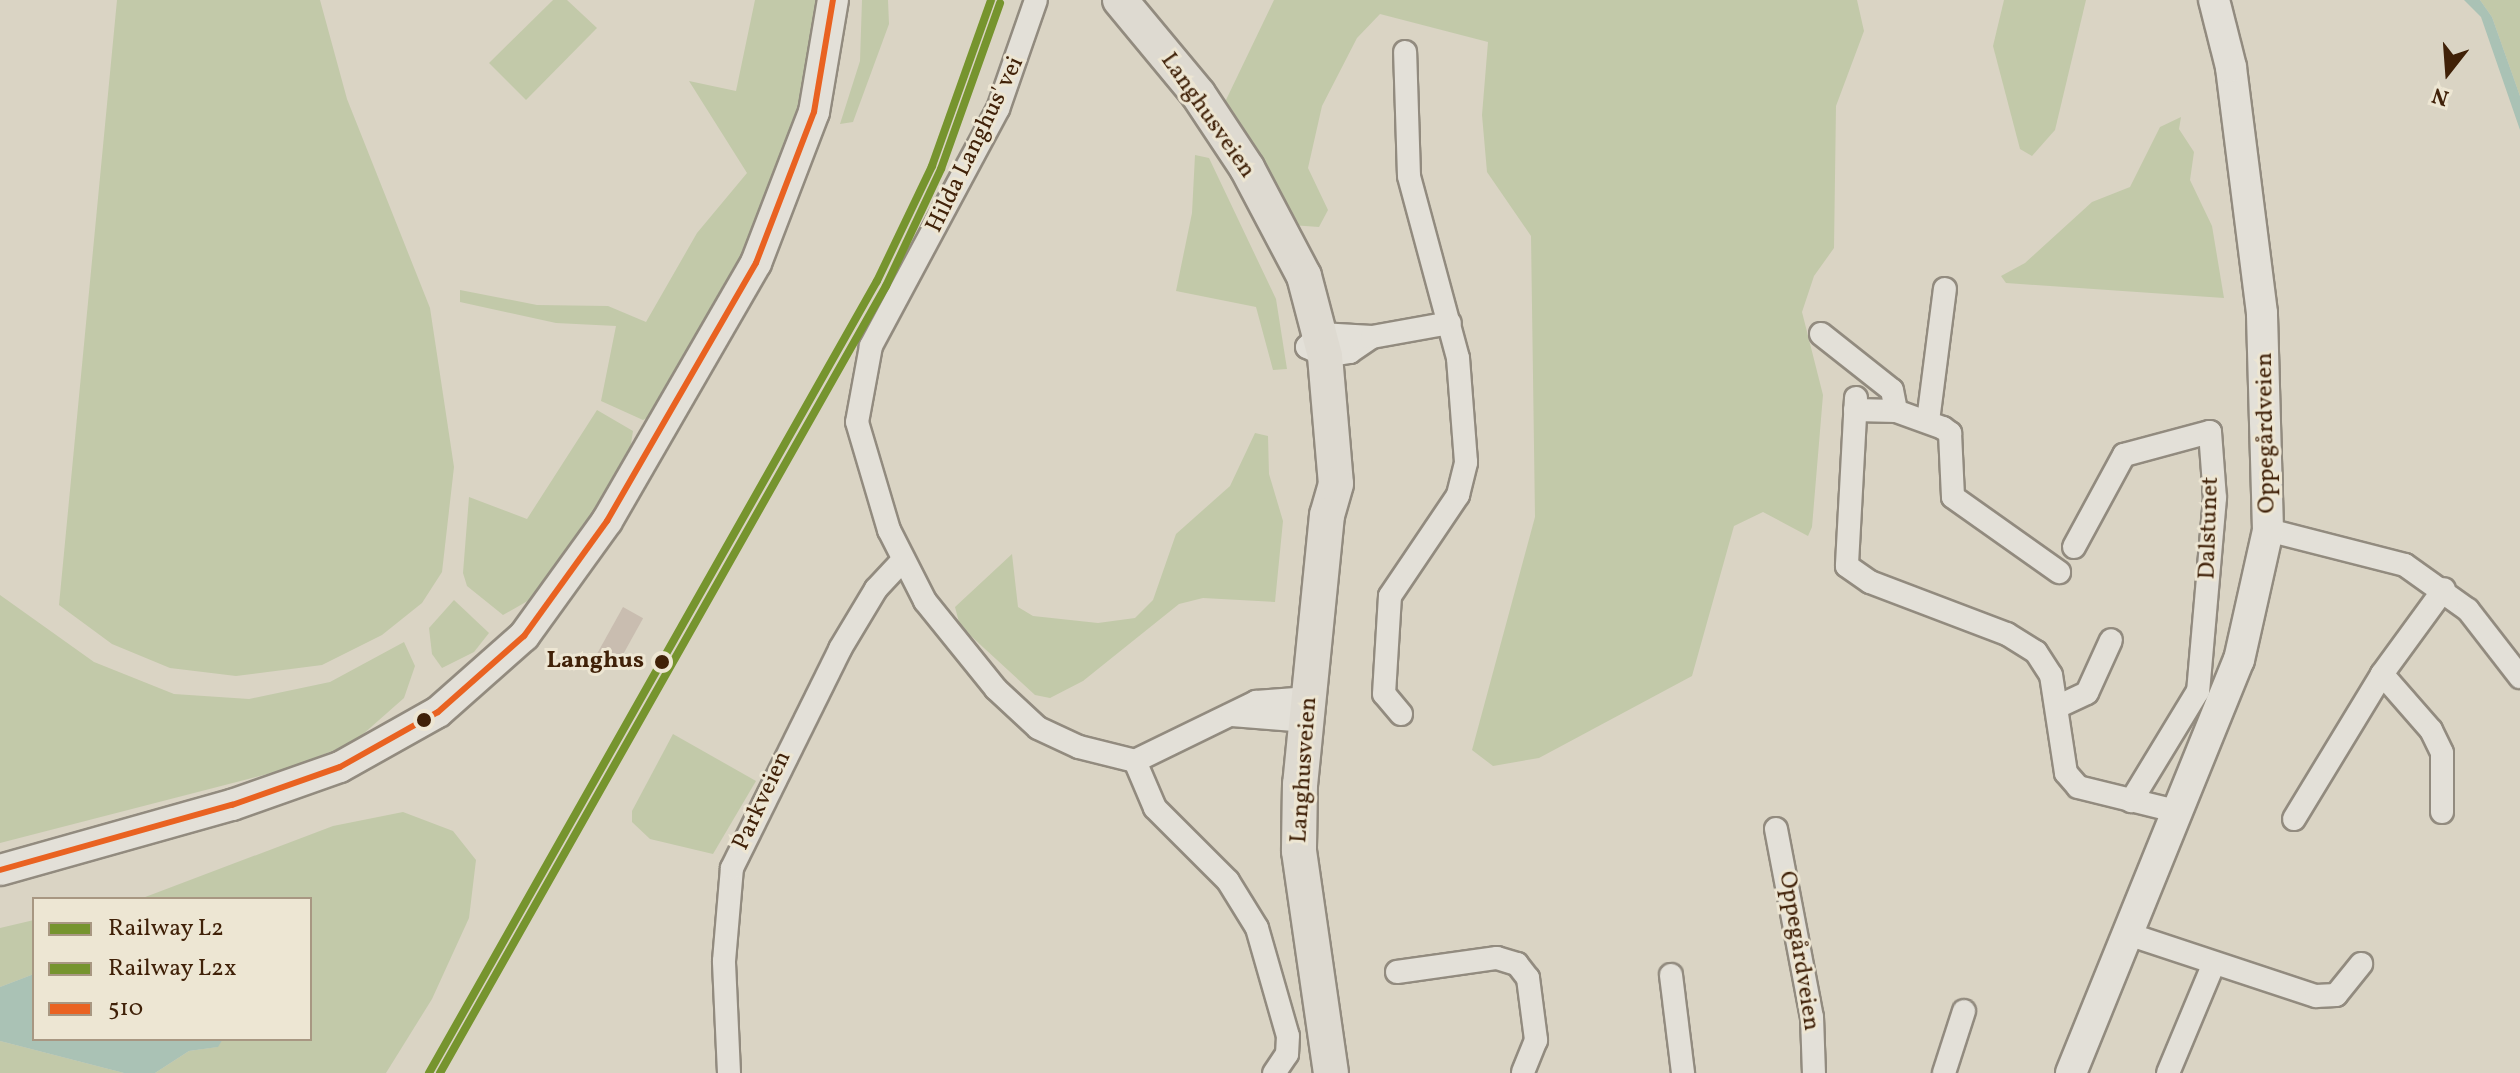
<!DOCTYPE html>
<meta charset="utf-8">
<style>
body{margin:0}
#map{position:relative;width:2520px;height:1073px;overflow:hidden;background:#dad4c4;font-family:Vollkorn,serif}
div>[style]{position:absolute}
.green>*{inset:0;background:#c2c9a9}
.water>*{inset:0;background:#aac2b5}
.building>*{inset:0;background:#c9bdb0;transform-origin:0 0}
.roads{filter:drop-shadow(2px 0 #928b7f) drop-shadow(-2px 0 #928b7f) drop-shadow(0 2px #928b7f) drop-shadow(0 -2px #928b7f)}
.minor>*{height:22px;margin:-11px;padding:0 11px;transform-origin:11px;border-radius:11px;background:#e3e0d8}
.secondary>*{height:30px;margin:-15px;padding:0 15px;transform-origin:15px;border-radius:15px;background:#e3e0d8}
.primary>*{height:34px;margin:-17px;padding:0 17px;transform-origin:17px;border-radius:17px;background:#dedad1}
.bus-1>*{height:6px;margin:-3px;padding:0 3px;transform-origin:3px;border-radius:3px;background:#e96221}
.rail-1>*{height:8px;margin:-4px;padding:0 4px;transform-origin:4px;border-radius:4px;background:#76942e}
.rail-2>*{height:8px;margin:-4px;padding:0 4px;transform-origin:4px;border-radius:4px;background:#76942e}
.dots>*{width:22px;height:22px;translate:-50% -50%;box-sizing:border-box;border:4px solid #ede6d3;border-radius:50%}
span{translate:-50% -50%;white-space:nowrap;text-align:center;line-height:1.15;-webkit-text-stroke:6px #ede6d3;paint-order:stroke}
.street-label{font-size:24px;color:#402108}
.stop-label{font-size:24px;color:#402108;font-weight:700}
.right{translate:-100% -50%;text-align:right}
.legend{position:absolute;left:32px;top:897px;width:280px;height:144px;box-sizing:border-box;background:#ede6d3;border:2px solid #a89782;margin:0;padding:10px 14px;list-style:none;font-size:24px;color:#402108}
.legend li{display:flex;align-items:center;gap:16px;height:40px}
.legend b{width:40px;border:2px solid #a89782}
.north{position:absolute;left:2408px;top:32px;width:80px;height:80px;-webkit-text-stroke:6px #ede6d3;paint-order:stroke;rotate:197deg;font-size:22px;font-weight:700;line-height:32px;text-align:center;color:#402108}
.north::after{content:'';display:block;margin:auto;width:28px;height:36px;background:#402108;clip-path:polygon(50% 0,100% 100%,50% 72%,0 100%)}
</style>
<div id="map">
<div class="green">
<i style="clip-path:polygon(117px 0,320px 0,347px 99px,430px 308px,454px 467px,442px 572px,422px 603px,382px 635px,322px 665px,236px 676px,170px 668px,112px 644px,59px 605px)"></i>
<i style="clip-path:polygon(553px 0,567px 0,597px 28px,526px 100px,489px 63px)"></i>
<i style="clip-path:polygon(755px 0,820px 0,795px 132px,763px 220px,655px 414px,643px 420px,601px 401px,616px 326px,556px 323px,460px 302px,460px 290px,537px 305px,608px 306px,646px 322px,697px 233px,747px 173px,689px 81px,736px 91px)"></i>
<i style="clip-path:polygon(862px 0,888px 0,889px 24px,853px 122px,840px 124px,860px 61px)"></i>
<i style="clip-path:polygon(1274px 0,1857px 0,1864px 31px,1836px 106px,1834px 248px,1814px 276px,1802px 312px,1823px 395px,1812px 527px,1808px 536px,1763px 512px,1734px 526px,1692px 676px,1539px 758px,1493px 766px,1472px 750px,1535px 517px,1531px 236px,1487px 172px,1482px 115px,1488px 42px,1380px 14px,1357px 38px,1322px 106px,1308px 168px,1328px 210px,1319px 227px,1291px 225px,1278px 189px,1225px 102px)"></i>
<i style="clip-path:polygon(2004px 0,2086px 0,2055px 130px,2032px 156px,2020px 149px,1993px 46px)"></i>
<i style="clip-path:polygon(2480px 0,2520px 0,2520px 96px,2492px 17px)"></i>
<i style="clip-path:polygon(2181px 117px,2179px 129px,2194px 152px,2190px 180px,2212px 226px,2224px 298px,2006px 283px,2001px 276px,2025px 263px,2092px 202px,2130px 187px,2160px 127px)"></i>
<i style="clip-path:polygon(1195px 155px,1209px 158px,1276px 299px,1287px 369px,1273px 370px,1256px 307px,1176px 291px,1192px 213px)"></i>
<i style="clip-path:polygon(597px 410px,633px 431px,628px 463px,545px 591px,503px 615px,467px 586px,463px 573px,469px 497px,527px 519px)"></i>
<i style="clip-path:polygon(1255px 433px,1268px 436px,1269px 474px,1283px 521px,1275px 602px,1203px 598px,1179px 604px,1083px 681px,1050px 698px,1035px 695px,960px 626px,955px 607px,1012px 554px,1018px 607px,1033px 616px,1098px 623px,1135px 618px,1153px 600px,1176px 534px,1230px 486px)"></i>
<i style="clip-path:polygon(0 595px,94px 662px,174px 694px,249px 699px,330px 682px,404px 642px,415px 666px,404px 698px,353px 743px,283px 770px,0 843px)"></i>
<i style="clip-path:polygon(454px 600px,489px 633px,474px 652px,442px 668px,432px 654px,429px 628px)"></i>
<i style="clip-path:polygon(673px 734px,756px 781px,713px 854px,650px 839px,632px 822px,632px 811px)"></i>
<i style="clip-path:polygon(403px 812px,453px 831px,476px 860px,469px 918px,432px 999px,386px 1073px,155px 1073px,189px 1051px,217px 1047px,223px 1039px,310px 1039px,310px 899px,140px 899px,333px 826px)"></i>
<i style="clip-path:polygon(34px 920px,34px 974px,0 987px,0 928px)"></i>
<i style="clip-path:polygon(0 1041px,124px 1073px,0 1073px)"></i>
</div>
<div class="water">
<i style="clip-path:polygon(2464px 0,2480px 0,2492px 17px,2520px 96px,2520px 130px,2481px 17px)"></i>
<i style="clip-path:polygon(34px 974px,34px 1039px,223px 1039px,218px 1047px,189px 1051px,155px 1073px,124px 1073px,0 1041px,0 987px)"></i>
</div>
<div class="building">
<i style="left:623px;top:607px;width:23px;height:59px;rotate:29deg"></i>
</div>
<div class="roads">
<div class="minor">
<i style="left:1036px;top:0;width:115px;rotate:109.2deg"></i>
<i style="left:998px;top:109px;width:269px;rotate:118.2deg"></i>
<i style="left:871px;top:346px;width:77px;rotate:100.4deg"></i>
<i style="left:857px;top:422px;width:113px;rotate:73.5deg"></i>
<i style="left:889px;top:530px;width:80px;rotate:63.1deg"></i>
<i style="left:925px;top:601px;width:113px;rotate:51.1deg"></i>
<i style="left:996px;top:689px;width:57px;rotate:42.9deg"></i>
<i style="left:1038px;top:728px;width:45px;rotate:24.9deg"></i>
<i style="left:1079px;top:747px;width:58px;rotate:14deg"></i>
<i style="left:1135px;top:761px;width:135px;rotate:-26deg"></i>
<i style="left:1256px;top:702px;width:53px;rotate:-4.3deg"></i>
<i style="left:1821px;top:334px;width:90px;rotate:38.3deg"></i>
<i style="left:1892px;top:390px;width:21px;rotate:79deg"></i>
<i style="left:1372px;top:337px;width:27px;rotate:146deg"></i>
<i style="left:1350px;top:352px;width:25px;rotate:171deg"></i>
<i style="left:1325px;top:356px;width:20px;rotate:-153deg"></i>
<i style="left:1307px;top:347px;width:18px;rotate:-45deg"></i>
<i style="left:1320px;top:334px;width:52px;rotate:3.3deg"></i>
<i style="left:1372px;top:337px;width:79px;rotate:-10.2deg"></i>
<i style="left:1856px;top:398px;width:168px;rotate:93.1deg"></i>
<i style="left:1847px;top:566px;width:28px;rotate:35deg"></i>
<i style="left:1870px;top:582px;width:147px;rotate:20.8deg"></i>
<i style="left:2007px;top:634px;width:34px;rotate:32deg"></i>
<i style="left:2036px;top:652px;width:27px;rotate:57deg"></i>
<i style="left:2051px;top:675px;width:99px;rotate:81.3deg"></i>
<i style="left:2066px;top:773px;width:18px;rotate:49deg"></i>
<i style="left:2078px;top:787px;width:101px;rotate:13.8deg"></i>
<i style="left:1855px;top:410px;width:41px;rotate:1.4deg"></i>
<i style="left:1896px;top:411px;width:50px;rotate:19.9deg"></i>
<i style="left:1943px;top:428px;width:9px;rotate:36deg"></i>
<i style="left:1950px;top:433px;width:64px;rotate:87.3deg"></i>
<i style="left:1953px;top:497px;width:130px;rotate:35.3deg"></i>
<i style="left:1928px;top:421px;width:133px;rotate:-82.7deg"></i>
<i style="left:2268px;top:530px;width:141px;rotate:14.3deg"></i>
<i style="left:2405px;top:565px;width:77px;rotate:35.5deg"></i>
<i style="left:2468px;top:610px;width:85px;rotate:52.2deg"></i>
<i style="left:2074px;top:547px;width:105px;rotate:-61.5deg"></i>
<i style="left:2124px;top:455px;width:89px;rotate:-15deg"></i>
<i style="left:2210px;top:432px;width:66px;rotate:85.7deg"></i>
<i style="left:2215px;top:498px;width:194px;rotate:95deg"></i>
<i style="left:2198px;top:691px;width:129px;rotate:121.3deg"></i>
<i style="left:2382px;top:674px;width:74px;rotate:48.8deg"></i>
<i style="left:2431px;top:730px;width:25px;rotate:64deg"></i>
<i style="left:2442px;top:753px;width:59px;rotate:90deg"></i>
<i style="left:2057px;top:707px;width:33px;rotate:-25deg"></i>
<i style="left:2087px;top:693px;width:58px;rotate:-65.6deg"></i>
<i style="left:1401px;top:714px;width:26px;rotate:-130deg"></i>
<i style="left:1384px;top:694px;width:98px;rotate:-86.5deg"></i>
<i style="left:1390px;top:596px;width:122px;rotate:-56deg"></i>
<i style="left:1458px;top:495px;width:34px;rotate:-76deg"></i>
<i style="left:1466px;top:462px;width:104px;rotate:-94.4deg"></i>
<i style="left:1458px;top:358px;width:188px;rotate:-105.1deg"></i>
<i style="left:1409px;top:176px;width:124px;rotate:-91.8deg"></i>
<i style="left:1232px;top:715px;width:75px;rotate:4.6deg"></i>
<i style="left:1135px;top:761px;width:51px;rotate:66.9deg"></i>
<i style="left:1155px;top:808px;width:103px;rotate:45deg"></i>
<i style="left:1228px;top:881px;width:55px;rotate:58.3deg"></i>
<i style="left:1257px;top:928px;width:112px;rotate:74deg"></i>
<i style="left:1288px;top:1036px;width:18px;rotate:93deg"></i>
<i style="left:1287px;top:1054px;width:23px;rotate:124deg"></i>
<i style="left:2294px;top:819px;width:170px;rotate:-58.7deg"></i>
<i style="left:2382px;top:674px;width:105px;rotate:-53.9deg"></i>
<i style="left:1776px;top:829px;width:191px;rotate:79.2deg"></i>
<i style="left:1812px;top:1017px;width:56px;rotate:88deg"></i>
<i style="left:2125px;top:933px;width:201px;rotate:18.3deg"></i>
<i style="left:2316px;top:996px;width:20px;rotate:-3deg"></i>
<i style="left:2336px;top:995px;width:40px;rotate:-51deg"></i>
<i style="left:1397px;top:972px;width:101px;rotate:-8deg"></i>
<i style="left:1497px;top:958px;width:21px;rotate:17deg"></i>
<i style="left:1517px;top:964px;width:18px;rotate:52deg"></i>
<i style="left:1528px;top:978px;width:63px;rotate:82.6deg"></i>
<i style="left:1536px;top:1040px;width:35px;rotate:112deg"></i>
<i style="left:1671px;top:975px;width:99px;rotate:83deg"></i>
<i style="left:729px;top:1073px;width:112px;rotate:-92.6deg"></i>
<i style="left:724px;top:961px;width:93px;rotate:-85.1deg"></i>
<i style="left:732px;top:868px;width:244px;rotate:-63.7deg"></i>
<i style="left:840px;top:649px;width:70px;rotate:-59deg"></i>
<i style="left:876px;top:589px;width:40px;rotate:-47deg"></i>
<i style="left:1944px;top:1073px;width:65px;rotate:-72.1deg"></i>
<i style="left:2168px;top:1073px;width:119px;rotate:-67.3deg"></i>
</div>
<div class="secondary">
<i style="left:0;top:870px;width:241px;rotate:-15.7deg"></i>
<i style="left:232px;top:805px;width:114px;rotate:-19.4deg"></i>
<i style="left:340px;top:767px;width:112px;rotate:-29.3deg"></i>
<i style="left:438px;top:712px;width:115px;rotate:-41.5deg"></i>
<i style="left:524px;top:636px;width:142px;rotate:-54.2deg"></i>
<i style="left:607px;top:521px;width:298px;rotate:-60deg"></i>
<i style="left:756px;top:263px;width:162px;rotate:-69deg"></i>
<i style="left:814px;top:112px;width:114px;rotate:-80.4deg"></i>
<i style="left:2071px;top:1073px;width:446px;rotate:-67.9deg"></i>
<i style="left:2239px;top:660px;width:133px;rotate:-77.4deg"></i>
<i style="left:2268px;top:530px;width:217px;rotate:-91.6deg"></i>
<i style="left:2262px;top:313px;width:248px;rotate:-97.2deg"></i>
<i style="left:2231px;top:67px;width:69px;rotate:-104.2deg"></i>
</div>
<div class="primary">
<i style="left:1120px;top:0;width:122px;rotate:50.3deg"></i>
<i style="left:1198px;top:94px;width:89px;rotate:56.5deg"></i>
<i style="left:1247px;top:168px;width:122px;rotate:62.2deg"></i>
<i style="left:1304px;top:276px;width:83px;rotate:75.3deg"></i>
<i style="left:1325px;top:356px;width:128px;rotate:85.1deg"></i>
<i style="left:1336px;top:484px;width:32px;rotate:106deg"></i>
<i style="left:1327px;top:515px;width:270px;rotate:95.7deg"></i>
<i style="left:1300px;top:784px;width:67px;rotate:90.9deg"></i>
<i style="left:1299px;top:851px;width:224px;rotate:81.8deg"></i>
</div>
</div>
<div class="bus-1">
<i style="left:0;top:870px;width:241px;rotate:-15.7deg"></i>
<i style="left:232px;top:805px;width:114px;rotate:-19.4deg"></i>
<i style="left:340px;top:767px;width:112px;rotate:-29.3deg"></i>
<i style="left:438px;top:712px;width:115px;rotate:-41.5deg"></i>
<i style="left:524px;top:636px;width:142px;rotate:-54.2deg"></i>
<i style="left:607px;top:521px;width:298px;rotate:-60deg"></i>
<i style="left:756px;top:263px;width:162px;rotate:-69deg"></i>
<i style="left:814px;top:112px;width:114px;rotate:-80.4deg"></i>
</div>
<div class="rail-1">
<i style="left:429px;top:1073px;width:910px;rotate:-60.51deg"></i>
<i style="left:877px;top:281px;width:127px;rotate:-64.4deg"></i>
<i style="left:932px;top:166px;width:176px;rotate:-70.4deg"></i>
</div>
<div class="rail-2">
<i style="left:440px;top:1073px;width:905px;rotate:-60.46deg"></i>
<i style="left:886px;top:286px;width:129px;rotate:-64.8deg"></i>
<i style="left:941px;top:169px;width:176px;rotate:-70.4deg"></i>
</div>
<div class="dots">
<i style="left:662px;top:662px;background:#402108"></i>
<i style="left:424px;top:720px;background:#402108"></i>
</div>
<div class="street-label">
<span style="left:1207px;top:116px;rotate:55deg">Langhusveien</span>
<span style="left:976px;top:145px;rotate:-64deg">Hilda Langhus' vei</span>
<span style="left:2267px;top:433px;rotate:-91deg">Oppegårdveien</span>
<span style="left:2210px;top:528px;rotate:-88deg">Dalstunet</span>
<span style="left:1305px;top:770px;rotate:-86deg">Langhusveien</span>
<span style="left:763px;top:801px;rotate:-65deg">Parkveien</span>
<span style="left:1798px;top:951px;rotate:81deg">Oppegårdveien</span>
</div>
<div class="stop-label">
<span class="right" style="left:644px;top:662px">Langhus</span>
</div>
<ul class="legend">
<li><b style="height:10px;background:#76942e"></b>Railway L2</li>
<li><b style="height:10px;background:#76942e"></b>Railway L2x</li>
<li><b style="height:10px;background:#e96221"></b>510</li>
</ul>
<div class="north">N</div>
</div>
